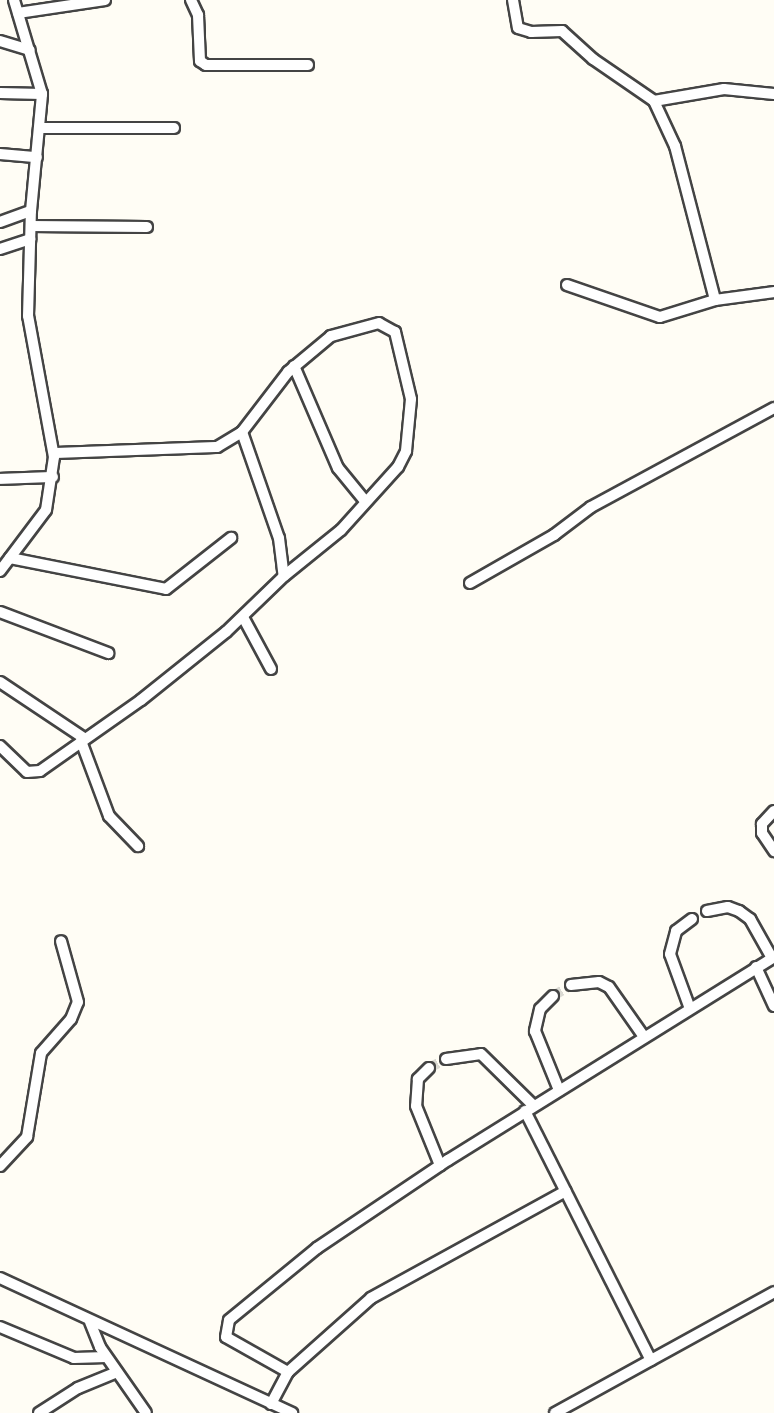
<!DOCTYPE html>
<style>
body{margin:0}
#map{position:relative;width:774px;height:1413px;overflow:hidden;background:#fffdf5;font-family:Literata,serif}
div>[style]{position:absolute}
.minor-tunnel>*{height:10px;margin-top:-5px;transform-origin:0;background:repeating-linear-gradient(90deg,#dbdad3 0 10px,transparent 0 15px)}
.roads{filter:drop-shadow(2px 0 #444) drop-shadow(-2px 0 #444) drop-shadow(0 2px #444) drop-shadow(0 -2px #444)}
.minor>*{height:10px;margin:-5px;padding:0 5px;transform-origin:5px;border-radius:5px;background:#fff}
span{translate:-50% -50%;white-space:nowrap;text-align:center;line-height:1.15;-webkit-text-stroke:7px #fff;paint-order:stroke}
</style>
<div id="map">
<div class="minor-tunnel">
<i style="left:553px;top:996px;width:21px;rotate:-31deg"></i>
<i style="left:429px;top:1068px;width:19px;rotate:-28deg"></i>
</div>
<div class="roads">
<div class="minor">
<i style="left:191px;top:0;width:17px;rotate:65deg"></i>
<i style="left:198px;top:15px;width:46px;rotate:87.5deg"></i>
<i style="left:200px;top:61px;width:7px;rotate:34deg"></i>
<i style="left:206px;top:65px;width:102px"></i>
<i style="left:513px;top:0;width:28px;rotate:80deg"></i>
<i style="left:518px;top:28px;width:14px;rotate:17deg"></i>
<i style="left:531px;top:32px;width:31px;rotate:-2deg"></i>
<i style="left:562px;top:31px;width:42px;rotate:42.1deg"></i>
<i style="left:593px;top:59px;width:74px;rotate:34.5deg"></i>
<i style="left:654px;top:101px;width:50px;rotate:65deg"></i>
<i style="left:675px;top:146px;width:159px;rotate:75.4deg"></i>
<i style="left:715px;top:300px;width:60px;rotate:-7.7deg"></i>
<i style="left:18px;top:13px;width:88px;rotate:-8.5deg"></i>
<i style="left:0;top:41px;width:31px;rotate:17deg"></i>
<i style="left:0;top:93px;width:42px;rotate:1.4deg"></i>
<i style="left:654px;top:101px;width:71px;rotate:-9.7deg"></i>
<i style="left:724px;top:89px;width:50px;rotate:5.7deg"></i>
<i style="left:40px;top:128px;width:134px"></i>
<i style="left:0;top:154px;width:37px;rotate:5deg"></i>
<i style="left:0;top:222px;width:33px;rotate:-20deg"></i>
<i style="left:31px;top:226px;width:116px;rotate:0.5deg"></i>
<i style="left:0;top:249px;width:32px;rotate:-18deg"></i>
<i style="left:567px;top:285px;width:98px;rotate:19deg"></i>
<i style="left:660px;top:317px;width:58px;rotate:-17.2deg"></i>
<i style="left:294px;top:366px;width:111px;rotate:66.7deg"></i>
<i style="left:338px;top:468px;width:43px;rotate:50.7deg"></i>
<i style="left:242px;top:432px;width:112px;rotate:70.8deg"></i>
<i style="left:279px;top:538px;width:38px;rotate:83deg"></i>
<i style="left:0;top:479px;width:53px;rotate:-2.2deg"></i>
<i style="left:10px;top:558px;width:159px;rotate:11.2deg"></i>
<i style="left:166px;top:589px;width:83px;rotate:-38.1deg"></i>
<i style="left:0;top:571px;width:76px;rotate:-53deg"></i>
<i style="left:46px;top:510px;width:54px;rotate:-81.4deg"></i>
<i style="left:54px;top:457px;width:143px;rotate:-100.4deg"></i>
<i style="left:28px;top:316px;width:105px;rotate:-88.4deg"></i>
<i style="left:31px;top:211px;width:118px;rotate:-84.6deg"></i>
<i style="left:42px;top:94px;width:98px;rotate:-106.6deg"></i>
<i style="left:470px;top:583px;width:97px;rotate:-29.7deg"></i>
<i style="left:554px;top:535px;width:46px;rotate:-37.1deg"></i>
<i style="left:591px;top:507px;width:208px;rotate:-28.4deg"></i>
<i style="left:0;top:612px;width:116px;rotate:20.8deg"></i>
<i style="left:243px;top:617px;width:59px;rotate:61.7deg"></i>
<i style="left:0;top:682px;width:101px;rotate:33.7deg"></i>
<i style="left:81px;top:741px;width:80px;rotate:69.5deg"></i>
<i style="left:109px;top:816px;width:42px;rotate:46deg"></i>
<i style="left:0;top:746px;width:37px;rotate:44deg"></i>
<i style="left:27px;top:772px;width:13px;rotate:-4deg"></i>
<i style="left:40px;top:771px;width:123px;rotate:-35.1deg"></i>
<i style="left:141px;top:700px;width:109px;rotate:-38.7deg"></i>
<i style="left:226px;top:632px;width:81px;rotate:-44deg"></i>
<i style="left:284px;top:576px;width:73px;rotate:-38.9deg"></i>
<i style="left:341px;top:530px;width:85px;rotate:-47.9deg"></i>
<i style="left:398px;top:467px;width:18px;rotate:-63deg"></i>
<i style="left:406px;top:451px;width:52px;rotate:-84.5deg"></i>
<i style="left:411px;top:399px;width:69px;rotate:-103.4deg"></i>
<i style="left:395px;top:332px;width:18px;rotate:-151deg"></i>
<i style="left:379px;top:323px;width:50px;rotate:164.8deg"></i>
<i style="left:331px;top:336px;width:56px;rotate:140.1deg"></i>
<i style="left:288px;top:372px;width:76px;rotate:127.5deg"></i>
<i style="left:242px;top:432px;width:29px;rotate:149deg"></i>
<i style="left:217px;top:447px;width:163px;rotate:177.9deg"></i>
<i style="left:774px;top:811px;width:18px;rotate:133deg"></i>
<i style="left:762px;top:824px;width:9px;rotate:90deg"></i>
<i style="left:762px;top:833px;width:22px;rotate:56deg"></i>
<i style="left:707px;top:911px;width:21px;rotate:-11deg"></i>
<i style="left:728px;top:907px;width:12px;rotate:20deg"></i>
<i style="left:739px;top:911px;width:14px;rotate:36deg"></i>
<i style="left:750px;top:919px;width:45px;rotate:60.6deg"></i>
<i style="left:756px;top:967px;width:43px;rotate:65.2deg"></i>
<i style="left:571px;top:985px;width:28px;rotate:-6deg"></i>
<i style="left:599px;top:982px;width:11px;rotate:27deg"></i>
<i style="left:609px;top:987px;width:61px;rotate:55deg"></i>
<i style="left:553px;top:996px;width:18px;rotate:135deg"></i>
<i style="left:540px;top:1009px;width:23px;rotate:103deg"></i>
<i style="left:535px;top:1031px;width:64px;rotate:67.9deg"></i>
<i style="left:689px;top:1006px;width:55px;rotate:-110.1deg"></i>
<i style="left:670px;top:954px;width:24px;rotate:-75deg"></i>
<i style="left:676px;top:931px;width:20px;rotate:-37deg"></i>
<i style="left:446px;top:1059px;width:35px;rotate:-8deg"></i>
<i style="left:481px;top:1054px;width:74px;rotate:44.5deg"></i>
<i style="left:429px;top:1068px;width:16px;rotate:135deg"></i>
<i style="left:418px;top:1079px;width:27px;rotate:94deg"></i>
<i style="left:416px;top:1106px;width:64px;rotate:67.9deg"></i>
<i style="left:525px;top:1111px;width:279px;rotate:63.2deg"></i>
<i style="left:0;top:1166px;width:40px;rotate:-47deg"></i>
<i style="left:27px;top:1137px;width:85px;rotate:-80.5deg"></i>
<i style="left:41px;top:1053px;width:45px;rotate:-48.6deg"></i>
<i style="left:71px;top:1019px;width:18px;rotate:-68deg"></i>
<i style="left:78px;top:1002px;width:63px;rotate:-105.6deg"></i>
<i style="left:0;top:1278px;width:322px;rotate:24.8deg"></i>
<i style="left:90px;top:1322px;width:27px;rotate:68deg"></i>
<i style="left:100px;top:1347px;width:80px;rotate:55.1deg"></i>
<i style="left:0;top:1327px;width:80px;rotate:22.7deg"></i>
<i style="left:74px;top:1358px;width:32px;rotate:-2deg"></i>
<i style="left:288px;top:1372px;width:111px;rotate:-41.7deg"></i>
<i style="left:371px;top:1298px;width:222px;rotate:-28.8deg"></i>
<i style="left:271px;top:1404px;width:36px;rotate:-62deg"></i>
<i style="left:288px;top:1372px;width:71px;rotate:-150.6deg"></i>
<i style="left:226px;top:1337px;width:17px;rotate:-80deg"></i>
<i style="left:229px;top:1320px;width:114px;rotate:-39.3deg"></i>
<i style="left:317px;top:1248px;width:158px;rotate:-33.9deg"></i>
<i style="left:448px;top:1160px;width:384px;rotate:-31.9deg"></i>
<i style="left:39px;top:1413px;width:46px;rotate:-32.7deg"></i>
<i style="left:78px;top:1388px;width:42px;rotate:-22.3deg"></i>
<i style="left:555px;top:1413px;width:250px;rotate:-28.9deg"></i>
</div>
</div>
</div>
